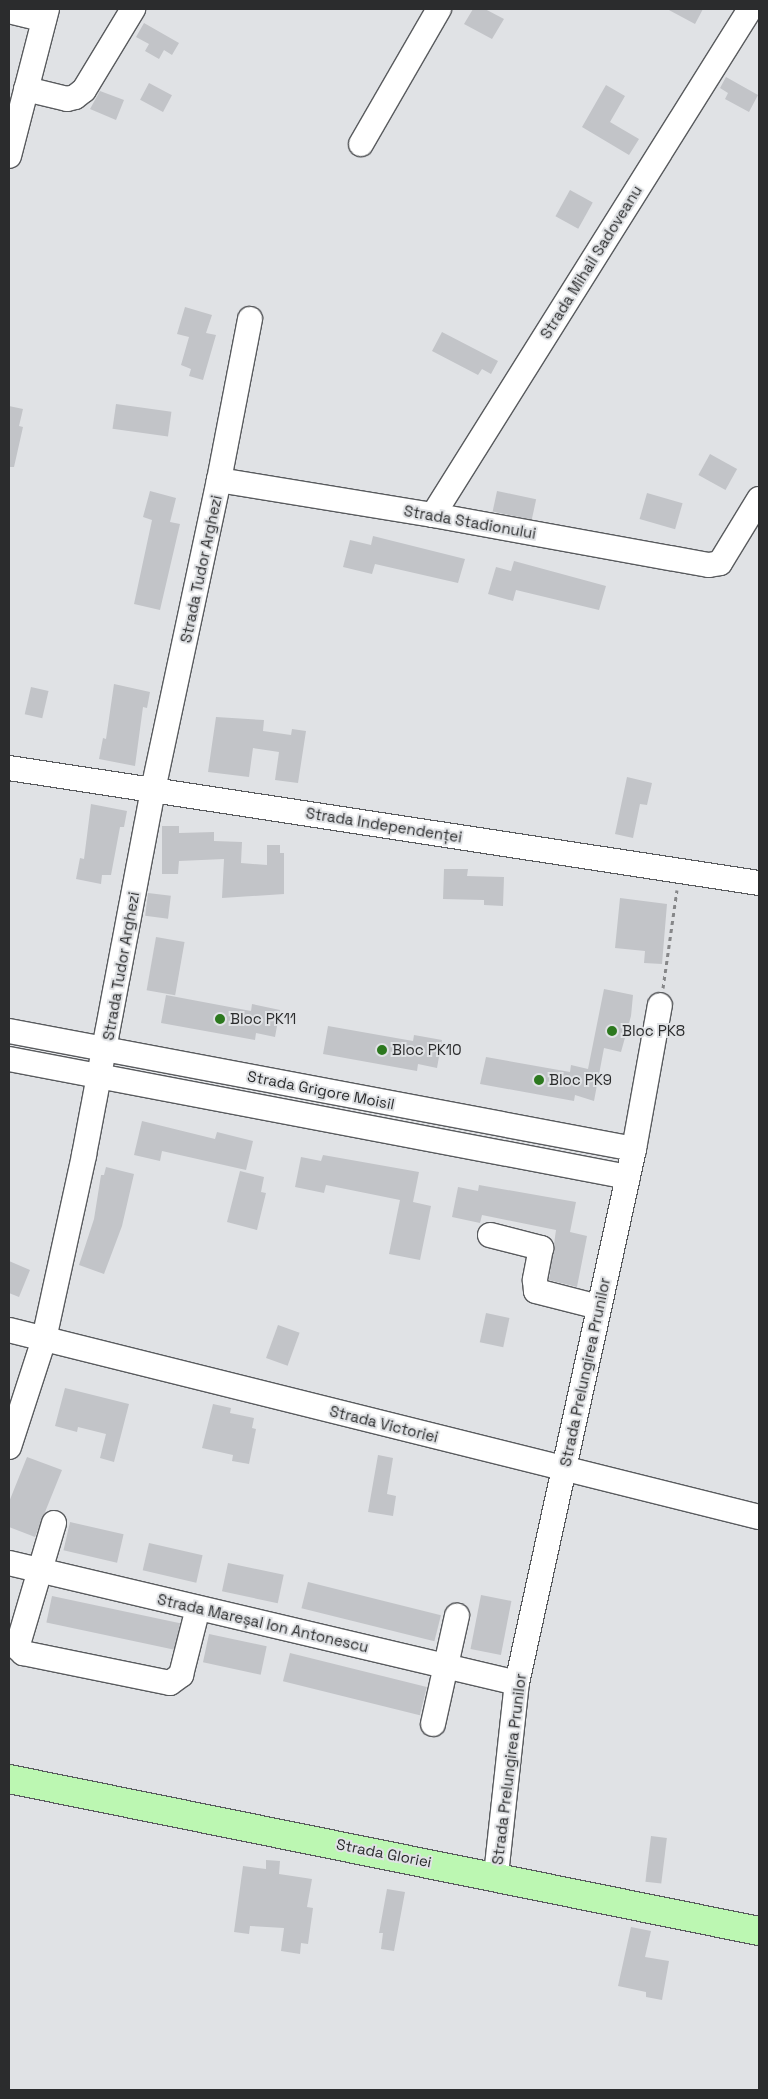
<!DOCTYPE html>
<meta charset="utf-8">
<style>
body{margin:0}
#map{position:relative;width:768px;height:2099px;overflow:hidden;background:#e0e2e5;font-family:"Space Grotesk",sans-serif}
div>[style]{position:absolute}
.building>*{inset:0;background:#c2c4c8;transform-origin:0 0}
.path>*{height:3px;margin-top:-1.5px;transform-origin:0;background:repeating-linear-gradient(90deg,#868789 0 4px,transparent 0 8px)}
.roads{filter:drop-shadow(1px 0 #595b5e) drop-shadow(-1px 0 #595b5e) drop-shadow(0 1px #595b5e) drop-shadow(0 -1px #595b5e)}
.minor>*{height:24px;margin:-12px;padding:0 12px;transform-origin:12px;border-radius:12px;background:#fff}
.major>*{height:28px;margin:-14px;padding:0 14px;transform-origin:14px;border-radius:14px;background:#bcf7b2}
.dots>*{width:14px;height:14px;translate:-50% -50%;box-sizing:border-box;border:2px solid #e0e2e5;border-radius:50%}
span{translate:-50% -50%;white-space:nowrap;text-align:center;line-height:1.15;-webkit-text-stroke:4px #e0e2e5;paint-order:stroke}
.street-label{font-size:15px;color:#2b2c2d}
.poi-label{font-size:15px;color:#2b2c2d}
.left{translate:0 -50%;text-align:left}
.frame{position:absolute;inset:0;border:10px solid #2b2c2d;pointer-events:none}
</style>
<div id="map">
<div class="building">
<i style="clip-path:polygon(473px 9px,485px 9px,504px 19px,492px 39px,464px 24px)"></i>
<i style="clip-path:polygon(667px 9px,703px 9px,695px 24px)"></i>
<i style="clip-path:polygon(144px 23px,179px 43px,172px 55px,164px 50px,159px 59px,145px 51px,149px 44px,136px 37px)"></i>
<i style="clip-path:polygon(726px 77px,758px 95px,749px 112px,725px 99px,728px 93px,720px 88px)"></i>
<i style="left:149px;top:83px;width:26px;height:19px;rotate:28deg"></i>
<i style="clip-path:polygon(606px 85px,625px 96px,610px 122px,639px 139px,629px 155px,582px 127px)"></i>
<i style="clip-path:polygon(100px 91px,124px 100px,116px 120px,90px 109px)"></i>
<i style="left:570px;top:190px;width:26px;height:30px;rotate:29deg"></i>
<i style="clip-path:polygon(185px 307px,212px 315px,206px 333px,216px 335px,203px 380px,189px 376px,191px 369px,181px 365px,189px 337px,177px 334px)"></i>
<i style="clip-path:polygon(442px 332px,498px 361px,491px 374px,482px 369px,478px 375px,432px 351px)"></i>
<i style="left:116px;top:404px;width:56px;height:25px;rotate:8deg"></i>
<i style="clip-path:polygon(9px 406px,23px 409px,19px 426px,23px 427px,14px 467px,9px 467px)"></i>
<i style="left:710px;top:454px;width:31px;height:24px;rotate:29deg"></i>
<i style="clip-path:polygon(150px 491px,176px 498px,170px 522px,180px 524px,160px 610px,134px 604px,152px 520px,143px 517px)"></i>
<i style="left:497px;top:491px;width:40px;height:21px;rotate:12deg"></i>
<i style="left:647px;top:493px;width:37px;height:27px;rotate:16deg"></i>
<i style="clip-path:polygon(373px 536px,465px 559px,458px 583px,375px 564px,372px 574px,343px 567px,350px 540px,371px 545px)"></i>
<i style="clip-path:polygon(514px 561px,606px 586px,599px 610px,516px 590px,513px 601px,488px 594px,496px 567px,511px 571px)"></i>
<i style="clip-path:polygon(114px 684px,150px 692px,147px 708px,143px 707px,135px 766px,99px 759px,103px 738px,106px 739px)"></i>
<i style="left:31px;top:687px;width:18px;height:28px;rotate:13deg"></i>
<i style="clip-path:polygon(216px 717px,264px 720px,263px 731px,291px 735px,292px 729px,306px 731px,298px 783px,275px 780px,279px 752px,253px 748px,249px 777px,208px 772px)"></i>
<i style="clip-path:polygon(627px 777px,652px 783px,647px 805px,640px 804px,633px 838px,615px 834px)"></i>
<i style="clip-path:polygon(91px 804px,127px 811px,124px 827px,120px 827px,111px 875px,102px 875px,101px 884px,76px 879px,80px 858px,84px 859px)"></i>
<i style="clip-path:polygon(162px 826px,179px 826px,179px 833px,214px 832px,214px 841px,242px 842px,241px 863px,267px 865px,267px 845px,280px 845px,280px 853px,284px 853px,284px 894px,222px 898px,224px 859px,179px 861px,178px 874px,162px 874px)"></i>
<i style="clip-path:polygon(444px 869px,468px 869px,467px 876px,504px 877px,503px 906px,484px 905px,484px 900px,443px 899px)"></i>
<i style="left:148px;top:893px;width:23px;height:23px;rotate:7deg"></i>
<i style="clip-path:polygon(620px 898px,667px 904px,662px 964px,644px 963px,645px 951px,615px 948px)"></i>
<i style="left:156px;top:937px;width:29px;height:54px;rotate:10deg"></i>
<i style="clip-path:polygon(604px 989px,633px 995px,631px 1016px,621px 1052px,604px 1048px,594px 1101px,575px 1095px,574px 1101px,480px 1084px,486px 1057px,570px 1072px,571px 1065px,588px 1069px)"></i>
<i style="clip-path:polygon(166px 995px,251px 1011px,252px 1004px,280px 1010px,275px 1037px,256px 1033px,255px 1040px,161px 1023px)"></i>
<i style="clip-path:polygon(328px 1026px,413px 1041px,414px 1035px,442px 1040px,437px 1068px,418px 1064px,417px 1071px,323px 1054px)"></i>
<i style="clip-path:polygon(142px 1121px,215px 1139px,217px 1132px,253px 1141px,246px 1170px,162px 1151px,160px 1161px,134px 1155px)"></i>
<i style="clip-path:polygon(323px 1155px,419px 1172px,413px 1202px,431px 1206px,420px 1260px,389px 1254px,400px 1200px,326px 1185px,324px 1193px,295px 1187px,301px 1157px,321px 1161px)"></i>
<i style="clip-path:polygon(106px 1167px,134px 1174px,122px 1226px,104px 1274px,79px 1265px,94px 1219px,101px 1175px,104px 1175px)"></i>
<i style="clip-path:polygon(240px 1171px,264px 1177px,261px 1192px,266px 1193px,257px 1230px,227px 1222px)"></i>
<i style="clip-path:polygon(479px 1185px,576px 1202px,570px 1232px,587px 1236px,577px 1287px,549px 1280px,556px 1230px,482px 1215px,480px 1223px,452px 1217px,458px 1187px,478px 1191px)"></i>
<i style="clip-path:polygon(9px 1261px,30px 1270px,19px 1297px,9px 1293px)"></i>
<i style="left:486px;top:1313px;width:24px;height:30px;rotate:12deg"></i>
<i style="left:278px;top:1325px;width:23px;height:35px;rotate:20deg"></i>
<i style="clip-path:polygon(65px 1388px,129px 1404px,114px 1462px,100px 1458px,106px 1434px,78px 1427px,77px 1432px,55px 1426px)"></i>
<i style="clip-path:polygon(213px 1404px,231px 1408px,230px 1413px,254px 1418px,252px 1428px,256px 1429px,249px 1464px,232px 1461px,233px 1455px,202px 1448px)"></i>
<i style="clip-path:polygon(378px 1455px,393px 1458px,387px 1494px,396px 1496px,393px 1516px,368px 1512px)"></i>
<i style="clip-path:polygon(27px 1457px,62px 1470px,35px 1537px,9px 1527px,9px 1502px)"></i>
<i style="left:70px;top:1522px;width:55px;height:29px;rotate:13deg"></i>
<i style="left:149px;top:1543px;width:55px;height:28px;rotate:13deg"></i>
<i style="left:228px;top:1563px;width:57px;height:29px;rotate:12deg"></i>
<i style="left:308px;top:1582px;width:137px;height:27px;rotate:14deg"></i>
<i style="left:481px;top:1595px;width:31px;height:55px;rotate:11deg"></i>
<i style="left:52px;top:1596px;width:131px;height:27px;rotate:12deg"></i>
<i style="left:209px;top:1634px;width:59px;height:29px;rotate:12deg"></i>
<i style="left:290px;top:1653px;width:141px;height:29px;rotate:14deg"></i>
<i style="left:651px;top:1836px;width:16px;height:46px;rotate:7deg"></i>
<i style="clip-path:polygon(266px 1860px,280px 1861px,279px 1874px,312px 1879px,307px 1907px,313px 1908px,308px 1944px,301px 1943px,300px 1954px,281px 1951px,284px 1928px,250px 1926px,249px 1934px,234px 1932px,243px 1866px,266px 1869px)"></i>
<i style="clip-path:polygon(387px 1889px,405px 1892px,394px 1951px,381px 1949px,383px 1933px,379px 1933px)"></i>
<i style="clip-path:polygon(631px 1927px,651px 1931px,645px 1957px,669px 1961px,662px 2000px,646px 1997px,646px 1992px,618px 1986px)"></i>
</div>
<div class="path">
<i style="left:663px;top:988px;width:99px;rotate:-81.9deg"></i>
</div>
<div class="roads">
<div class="minor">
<i style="left:9px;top:11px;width:36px;rotate:14deg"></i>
<i style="left:26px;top:89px;width:42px;rotate:13.7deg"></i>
<i style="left:67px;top:99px;width:8px;rotate:-14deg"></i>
<i style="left:75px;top:97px;width:11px;rotate:-38deg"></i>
<i style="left:84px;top:90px;width:95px;rotate:-58.8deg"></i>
<i style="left:361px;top:144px;width:156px;rotate:-60deg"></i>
<i style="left:9px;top:156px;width:152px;rotate:-75.5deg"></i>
<i style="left:219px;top:480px;width:217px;rotate:9.3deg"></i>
<i style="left:433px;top:515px;width:280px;rotate:10.3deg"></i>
<i style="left:709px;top:565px;width:11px;rotate:-10deg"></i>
<i style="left:720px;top:563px;width:75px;rotate:-58.6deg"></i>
<i style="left:433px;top:515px;width:597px;rotate:-57.93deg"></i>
<i style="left:9px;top:768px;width:759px;rotate:8.72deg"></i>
<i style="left:9px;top:1031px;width:636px;rotate:10.69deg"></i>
<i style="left:9px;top:1059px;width:630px;rotate:10.79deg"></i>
<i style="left:490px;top:1235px;width:53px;rotate:14.3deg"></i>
<i style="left:541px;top:1248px;width:33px;rotate:101deg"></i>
<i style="left:535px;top:1280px;width:11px;rotate:85deg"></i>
<i style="left:536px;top:1291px;width:65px;rotate:14.3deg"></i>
<i style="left:9px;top:1330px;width:773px;rotate:14deg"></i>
<i style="left:9px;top:1447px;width:114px;rotate:-72deg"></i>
<i style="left:44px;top:1339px;width:188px;rotate:-77.7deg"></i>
<i style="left:84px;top:1155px;width:371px;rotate:-79.3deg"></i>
<i style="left:153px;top:790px;width:317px;rotate:-78deg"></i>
<i style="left:219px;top:480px;width:164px;rotate:-79.1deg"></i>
<i style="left:54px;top:1523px;width:123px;rotate:106.5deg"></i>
<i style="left:19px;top:1641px;width:8px;rotate:90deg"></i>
<i style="left:19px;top:1649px;width:6px;rotate:45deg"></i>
<i style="left:23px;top:1653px;width:150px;rotate:11.5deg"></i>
<i style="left:170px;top:1683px;width:14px;rotate:-36deg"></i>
<i style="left:181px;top:1675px;width:69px;rotate:-75.8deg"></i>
<i style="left:9px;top:1563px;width:522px;rotate:13.29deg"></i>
<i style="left:433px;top:1724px;width:111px;rotate:-77.5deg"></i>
<i style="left:496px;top:1875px;width:193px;rotate:-83.8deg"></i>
<i style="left:517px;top:1683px;width:547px;rotate:-77.64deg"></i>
<i style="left:634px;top:1149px;width:146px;rotate:-79.8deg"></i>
</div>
<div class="major">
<i style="left:9px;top:1779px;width:765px;rotate:11.46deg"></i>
</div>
</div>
<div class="dots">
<i style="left:220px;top:1019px;background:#2c781e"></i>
<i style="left:612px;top:1031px;background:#2c781e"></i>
<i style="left:382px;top:1050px;background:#2c781e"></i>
<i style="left:539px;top:1080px;background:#2c781e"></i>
</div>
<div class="street-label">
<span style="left:591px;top:262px;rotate:-58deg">Strada Mihail Sadoveanu</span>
<span style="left:470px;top:522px;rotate:10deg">Strada Stadionului</span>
<span style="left:201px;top:569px;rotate:-78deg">Strada Tudor Arghezi</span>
<span style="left:384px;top:825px;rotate:9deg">Strada Independenței</span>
<span style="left:121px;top:966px;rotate:-80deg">Strada Tudor Arghezi</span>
<span style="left:321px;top:1090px;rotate:11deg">Strada Grigore Moisil</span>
<span style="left:585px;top:1372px;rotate:-78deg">Strada Prelungirea Prunilor</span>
<span style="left:384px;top:1424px;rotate:14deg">Strada Victoriei</span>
<span style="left:263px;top:1623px;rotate:13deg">Strada Mareșal Ion Antonescu</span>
<span style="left:509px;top:1769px;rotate:-83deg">Strada Prelungirea Prunilor</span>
<span style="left:384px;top:1853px;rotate:11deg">Strada Gloriei</span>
</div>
<div class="poi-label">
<span class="left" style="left:230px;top:1019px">Bloc PK11</span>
<span class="left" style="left:622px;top:1031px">Bloc PK8</span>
<span class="left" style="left:392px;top:1050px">Bloc PK10</span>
<span class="left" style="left:549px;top:1080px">Bloc PK9</span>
</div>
<div class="frame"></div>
</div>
